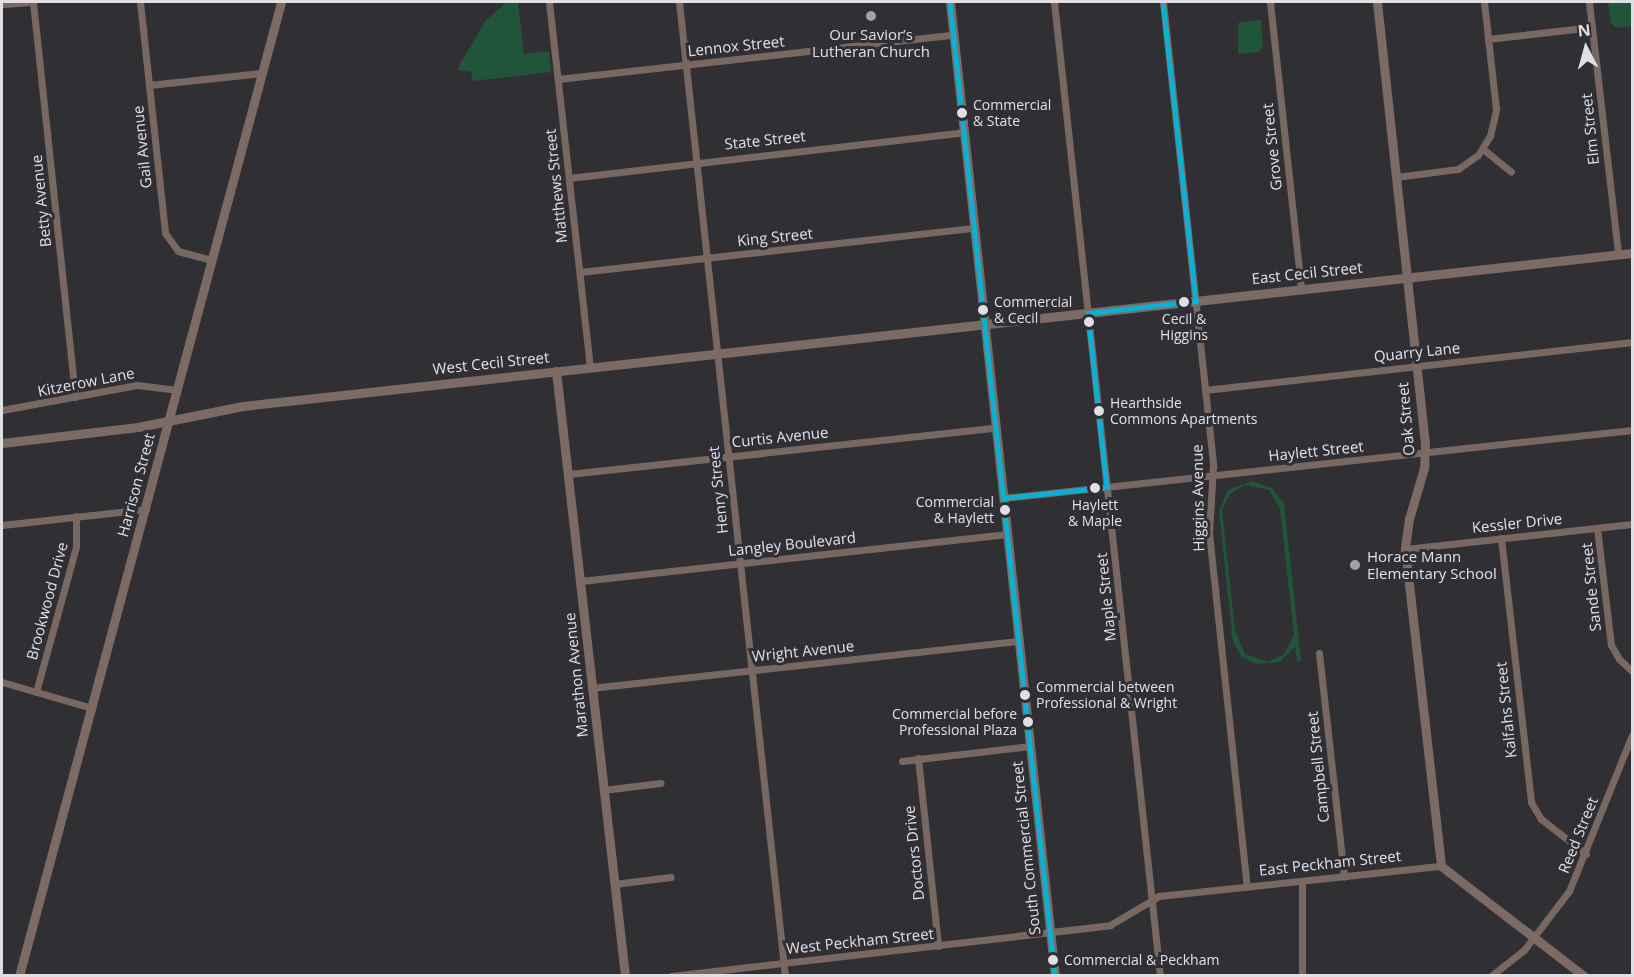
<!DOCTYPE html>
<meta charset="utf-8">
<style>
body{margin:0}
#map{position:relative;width:1634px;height:977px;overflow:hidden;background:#303034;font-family:"Open Sans",sans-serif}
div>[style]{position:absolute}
.green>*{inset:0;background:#205539}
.street>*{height:7px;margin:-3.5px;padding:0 3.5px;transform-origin:3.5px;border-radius:3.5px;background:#796862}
.secondary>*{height:9px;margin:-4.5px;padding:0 4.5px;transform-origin:4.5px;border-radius:4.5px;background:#7c6b64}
.secondary-bridge>*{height:9px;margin:-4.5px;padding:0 4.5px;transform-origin:4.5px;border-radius:4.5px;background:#7c6b64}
.bus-1>*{height:4.5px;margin:-2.25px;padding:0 2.25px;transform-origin:2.25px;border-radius:2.25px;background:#0dafd3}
.dots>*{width:16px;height:16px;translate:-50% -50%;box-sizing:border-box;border:3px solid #2f2f35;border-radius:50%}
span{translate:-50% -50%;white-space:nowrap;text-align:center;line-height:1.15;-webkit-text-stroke:6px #2f2f35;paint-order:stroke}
.bus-label{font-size:14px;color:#e0e0e4}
.left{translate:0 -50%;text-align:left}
.right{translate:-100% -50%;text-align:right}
.poi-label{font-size:15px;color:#e0e0e4}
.street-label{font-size:15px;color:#e0e0e4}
.frame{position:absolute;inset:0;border:3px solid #e0e0e4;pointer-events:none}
.north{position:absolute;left:1556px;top:18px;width:60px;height:60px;-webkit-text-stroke:4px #2f2f35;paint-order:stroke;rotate:354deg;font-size:16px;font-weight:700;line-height:24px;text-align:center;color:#e0e0e4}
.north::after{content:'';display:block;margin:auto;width:21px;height:27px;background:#e0e0e4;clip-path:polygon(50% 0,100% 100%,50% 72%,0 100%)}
</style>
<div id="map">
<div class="green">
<i style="clip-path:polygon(507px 2px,518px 2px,524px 54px,549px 51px,551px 72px,473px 81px,471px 72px,458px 70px,460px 64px,486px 20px)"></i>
<i style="clip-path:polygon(1608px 2px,1632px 2px,1632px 26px,1616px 28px,1611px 23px)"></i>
<i style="clip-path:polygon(1261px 20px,1263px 47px,1259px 52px,1238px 54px,1238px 23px)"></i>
<i style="clip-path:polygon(evenodd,1252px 481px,1272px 488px,1284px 504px,1301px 661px,1297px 661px,1295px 646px,1280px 662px,1256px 664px,1241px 656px,1233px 642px,1219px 511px,1228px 490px,1252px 481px,1245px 485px,1269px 490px,1280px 509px,1294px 635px,1284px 654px,1268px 662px,1245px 654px,1235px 630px,1222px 510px,1230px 494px,1245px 485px)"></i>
</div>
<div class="street">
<i style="left:33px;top:2px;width:397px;rotate:83.9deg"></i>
<i style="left:140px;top:2px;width:232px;rotate:83.8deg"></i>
<i style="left:165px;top:233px;width:22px;rotate:54deg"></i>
<i style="left:178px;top:251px;width:34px;rotate:15deg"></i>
<i style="left:549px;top:2px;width:367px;rotate:83.6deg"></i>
<i style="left:679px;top:2px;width:980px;rotate:83.79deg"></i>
<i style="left:1054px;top:2px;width:980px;rotate:83.79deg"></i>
<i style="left:1163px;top:2px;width:467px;rotate:83.8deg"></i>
<i style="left:1213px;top:466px;width:67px;rotate:93.4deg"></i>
<i style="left:1209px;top:533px;width:356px;rotate:83.9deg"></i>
<i style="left:1270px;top:2px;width:289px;rotate:83.8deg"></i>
<i style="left:1589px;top:2px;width:254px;rotate:83.4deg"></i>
<i style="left:2px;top:4px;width:26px;rotate:-4deg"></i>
<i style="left:1488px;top:39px;width:105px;rotate:-6.6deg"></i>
<i style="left:558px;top:79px;width:397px;rotate:-6.4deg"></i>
<i style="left:149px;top:85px;width:114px;rotate:-6.1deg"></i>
<i style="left:1483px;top:149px;width:36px;rotate:39deg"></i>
<i style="left:1396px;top:177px;width:63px;rotate:-7.4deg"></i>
<i style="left:1458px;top:169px;width:24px;rotate:-35deg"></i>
<i style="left:1478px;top:155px;width:22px;rotate:-58deg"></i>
<i style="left:1490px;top:136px;width:28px;rotate:-77deg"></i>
<i style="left:1496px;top:109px;width:108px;rotate:-96.4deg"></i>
<i style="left:569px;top:178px;width:398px;rotate:-6.6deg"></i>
<i style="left:580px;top:272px;width:396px;rotate:-6.4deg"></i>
<i style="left:1205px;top:390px;width:430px;rotate:-6.4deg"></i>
<i style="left:2px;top:410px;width:137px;rotate:-10.5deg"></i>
<i style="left:137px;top:385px;width:38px;rotate:7deg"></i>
<i style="left:569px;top:474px;width:428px;rotate:-6.2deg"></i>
<i style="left:1003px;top:498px;width:633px;rotate:-6.17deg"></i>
<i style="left:2px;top:525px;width:145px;rotate:-6.3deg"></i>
<i style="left:1597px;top:528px;width:118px;rotate:83.2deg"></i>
<i style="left:1611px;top:645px;width:16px;rotate:60deg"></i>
<i style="left:1619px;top:659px;width:18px;rotate:43deg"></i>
<i style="left:1501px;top:538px;width:266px;rotate:83.5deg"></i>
<i style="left:1531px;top:802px;width:20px;rotate:60deg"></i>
<i style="left:1541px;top:819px;width:57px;rotate:37.9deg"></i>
<i style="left:1405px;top:549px;width:228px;rotate:-6.3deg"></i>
<i style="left:581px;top:581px;width:429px;rotate:-6.3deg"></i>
<i style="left:1319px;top:653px;width:225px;rotate:83.6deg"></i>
<i style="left:2px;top:682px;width:94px;rotate:16.1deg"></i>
<i style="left:591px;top:688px;width:431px;rotate:-6.3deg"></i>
<i style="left:36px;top:692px;width:150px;rotate:-74.6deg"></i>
<i style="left:76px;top:547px;width:31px;rotate:-90deg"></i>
<i style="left:918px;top:758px;width:189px;rotate:83.9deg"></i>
<i style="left:902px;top:761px;width:129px;rotate:-6.7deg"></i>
<i style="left:603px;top:790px;width:58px;rotate:-6.9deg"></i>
<i style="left:614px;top:884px;width:57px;rotate:-7deg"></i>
<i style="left:671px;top:976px;width:442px;rotate:-6.6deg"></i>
<i style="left:1110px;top:925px;width:57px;rotate:-30.6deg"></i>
<i style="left:1159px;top:896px;width:284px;rotate:-6.1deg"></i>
<i style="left:1302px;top:976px;width:95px;rotate:-90deg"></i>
<i style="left:1491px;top:976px;width:42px;rotate:-38.2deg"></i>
<i style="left:1524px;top:950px;width:74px;rotate:-52.7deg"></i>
<i style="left:1569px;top:891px;width:168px;rotate:-68deg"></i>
</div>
<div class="secondary">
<i style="left:950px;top:2px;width:980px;rotate:83.85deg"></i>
<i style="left:1377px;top:2px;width:444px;rotate:83.8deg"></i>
<i style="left:1425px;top:443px;width:25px;rotate:92deg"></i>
<i style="left:1424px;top:468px;width:53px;rotate:106.4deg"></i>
<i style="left:1409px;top:519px;width:30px;rotate:98deg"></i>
<i style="left:1405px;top:549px;width:319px;rotate:83.5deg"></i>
<i style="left:1441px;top:866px;width:180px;rotate:37.6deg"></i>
<i style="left:556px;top:371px;width:609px;rotate:83.49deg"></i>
<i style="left:243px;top:406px;width:1397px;rotate:-6.29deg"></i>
<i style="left:2px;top:443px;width:137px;rotate:-6.7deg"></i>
<i style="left:19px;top:976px;width:1009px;rotate:-74.94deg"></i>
</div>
<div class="secondary-bridge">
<i style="left:138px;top:427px;width:107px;rotate:-11.3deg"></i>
</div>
<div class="bus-1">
<i style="left:950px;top:2px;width:980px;rotate:83.85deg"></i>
<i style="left:1163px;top:2px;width:301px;rotate:83.7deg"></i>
<i style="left:1088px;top:313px;width:175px;rotate:83.8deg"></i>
<i style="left:1088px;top:313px;width:109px;rotate:-6.3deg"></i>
<i style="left:1003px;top:498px;width:105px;rotate:-6deg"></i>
</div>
<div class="dots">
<i style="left:871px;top:16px;background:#a2a2a6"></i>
<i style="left:962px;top:113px;background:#e0e0e4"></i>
<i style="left:1184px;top:302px;background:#e0e0e4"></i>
<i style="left:983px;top:310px;background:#e0e0e4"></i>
<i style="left:1089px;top:322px;background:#e0e0e4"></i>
<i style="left:1099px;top:411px;background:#e0e0e4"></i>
<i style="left:1095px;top:488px;background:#e0e0e4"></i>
<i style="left:1005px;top:510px;background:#e0e0e4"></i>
<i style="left:1355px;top:565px;background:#a2a2a6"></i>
<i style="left:1025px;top:695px;background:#e0e0e4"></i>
<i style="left:1028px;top:722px;background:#e0e0e4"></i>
<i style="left:1053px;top:960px;background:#e0e0e4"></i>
</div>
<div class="bus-label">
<span class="left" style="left:973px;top:113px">Commercial<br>&amp; State</span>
<span class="left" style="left:994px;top:310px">Commercial<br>&amp; Cecil</span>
<span style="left:1184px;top:327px">Cecil &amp;<br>Higgins</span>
<span class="left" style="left:1110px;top:411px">Hearthside<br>Commons Apartments</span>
<span class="right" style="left:994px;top:510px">Commercial<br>&amp; Haylett</span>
<span style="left:1095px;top:513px">Haylett<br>&amp; Maple</span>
<span class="left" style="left:1036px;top:695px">Commercial between<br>Professional &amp; Wright</span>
<span class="right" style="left:1017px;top:722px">Commercial before<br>Professional Plaza</span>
<span class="left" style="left:1064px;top:960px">Commercial &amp; Peckham</span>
</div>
<div class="poi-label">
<span style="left:871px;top:43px">Our Savior’s<br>Lutheran Church</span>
<span class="left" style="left:1367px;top:565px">Horace Mann<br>Elementary School</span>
</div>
<div class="street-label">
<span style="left:736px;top:46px;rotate:-6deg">Lennox Street</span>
<span style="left:1590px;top:129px;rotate:-96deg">Elm Street</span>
<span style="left:765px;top:140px;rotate:-6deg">State Street</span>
<span style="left:142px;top:147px;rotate:-96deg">Gail Avenue</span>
<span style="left:1272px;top:147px;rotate:-96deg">Grove Street</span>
<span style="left:556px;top:186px;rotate:-96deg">Matthews Street</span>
<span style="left:41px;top:201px;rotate:-96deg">Betty Avenue</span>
<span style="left:775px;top:237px;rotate:-6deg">King Street</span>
<span style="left:1307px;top:273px;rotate:-6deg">East Cecil Street</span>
<span style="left:1417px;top:352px;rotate:-6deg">Quarry Lane</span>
<span style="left:491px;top:363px;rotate:-6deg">West Cecil Street</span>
<span style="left:86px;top:382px;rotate:-11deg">Kitzerow Lane</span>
<span style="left:1406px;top:419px;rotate:-95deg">Oak Street</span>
<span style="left:780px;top:437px;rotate:-6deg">Curtis Avenue</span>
<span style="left:1316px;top:451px;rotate:-6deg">Haylett Street</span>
<span style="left:136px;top:485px;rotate:-75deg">Harrison Street</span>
<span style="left:718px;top:490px;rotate:-96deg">Henry Street</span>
<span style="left:1198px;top:498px;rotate:-91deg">Higgins Avenue</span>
<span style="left:1517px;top:523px;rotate:-6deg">Kessler Drive</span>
<span style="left:792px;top:544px;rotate:-6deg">Langley Boulevard</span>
<span style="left:1591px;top:587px;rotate:-96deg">Sande Street</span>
<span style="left:1106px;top:597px;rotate:-96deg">Maple Street</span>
<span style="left:47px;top:601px;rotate:-75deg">Brookwood Drive</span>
<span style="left:803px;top:651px;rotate:-6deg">Wright Avenue</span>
<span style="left:576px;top:675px;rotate:-96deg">Marathon Avenue</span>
<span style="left:1506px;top:710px;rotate:-96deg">Kalfahs Street</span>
<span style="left:1318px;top:767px;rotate:-96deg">Campbell Street</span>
<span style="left:1578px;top:835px;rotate:-68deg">Reed Street</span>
<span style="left:1026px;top:848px;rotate:-96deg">South Commercial Street</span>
<span style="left:914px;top:853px;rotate:-96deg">Doctors Drive</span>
<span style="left:1330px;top:863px;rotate:-6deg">East Peckham Street</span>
<span style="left:860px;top:941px;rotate:-6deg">West Peckham Street</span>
</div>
<div class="frame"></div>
<div class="north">N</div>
</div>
